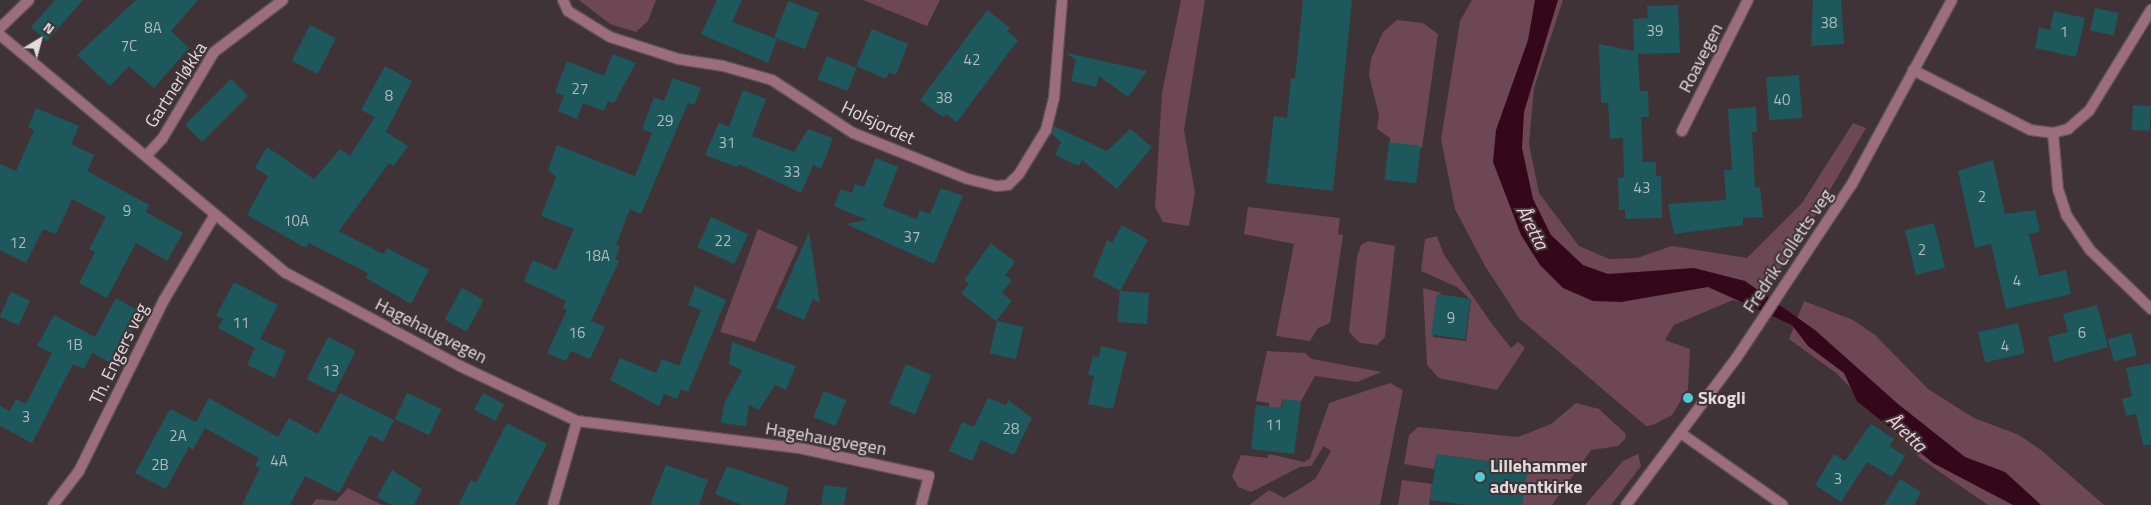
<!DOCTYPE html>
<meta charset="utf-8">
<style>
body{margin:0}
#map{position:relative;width:2151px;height:505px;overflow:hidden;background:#403337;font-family:"Titillium Web",sans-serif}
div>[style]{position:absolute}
.green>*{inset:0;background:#6d4753}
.water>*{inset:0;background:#35071b}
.building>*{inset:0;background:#1d585c;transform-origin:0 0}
.roads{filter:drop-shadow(1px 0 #5d5155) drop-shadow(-1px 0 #5d5155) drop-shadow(0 1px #5d5155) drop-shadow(0 -1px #5d5155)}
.minor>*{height:10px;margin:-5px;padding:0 5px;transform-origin:5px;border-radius:5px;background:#9c6e7d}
.tertiary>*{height:10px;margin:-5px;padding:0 5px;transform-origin:5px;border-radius:5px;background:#9c6e7d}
.dots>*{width:14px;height:14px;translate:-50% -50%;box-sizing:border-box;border:2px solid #403337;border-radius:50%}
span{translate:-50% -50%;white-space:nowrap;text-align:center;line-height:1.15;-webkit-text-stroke:4px #403337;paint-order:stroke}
.number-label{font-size:15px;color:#b1babc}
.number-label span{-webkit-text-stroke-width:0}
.street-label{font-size:18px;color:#e2dadc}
.poi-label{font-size:18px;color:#e2dadc;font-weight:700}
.left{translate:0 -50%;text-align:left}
.water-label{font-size:19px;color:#f4d1db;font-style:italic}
.north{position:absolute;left:15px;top:15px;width:50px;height:50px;-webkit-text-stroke:4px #403337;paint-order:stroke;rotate:37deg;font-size:14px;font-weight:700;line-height:20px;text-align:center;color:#e2dadc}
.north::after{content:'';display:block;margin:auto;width:18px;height:22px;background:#e2dadc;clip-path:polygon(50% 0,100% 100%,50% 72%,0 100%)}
</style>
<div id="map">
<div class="green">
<i style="clip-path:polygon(579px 0,656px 0,648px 21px,636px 32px,610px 24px)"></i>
<i style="clip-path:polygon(863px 0,940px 0,927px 26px)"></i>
<i style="clip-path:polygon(1181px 0,1205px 0,1184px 130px,1195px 193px,1189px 226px,1163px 222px,1155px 207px,1162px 93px)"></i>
<i style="clip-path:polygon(1472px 0,1563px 0,1534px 88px,1529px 144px,1539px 193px,1579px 246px,1609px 259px,1637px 258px,1672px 246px,1747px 258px,1802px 203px,1853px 123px,1866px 128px,1798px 245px,1763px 291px,1749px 304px,1733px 300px,1674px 325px,1665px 340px,1690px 349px,1688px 389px,1672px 415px,1655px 424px,1646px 426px,1519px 318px,1485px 266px,1455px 209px,1441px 139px,1460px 21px)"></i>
<i style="clip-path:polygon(1397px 20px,1423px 23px,1438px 34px,1422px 148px,1390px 143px,1390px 138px,1377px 129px,1379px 115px,1369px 75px,1371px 59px,1383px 32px)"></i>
<i style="clip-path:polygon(1248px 207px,1340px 218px,1338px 234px,1343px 235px,1330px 323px,1318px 328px,1310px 341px,1276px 336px,1294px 244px,1244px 234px)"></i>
<i style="clip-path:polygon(758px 229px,798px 247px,755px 342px,720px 332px)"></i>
<i style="clip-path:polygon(1437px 236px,1444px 255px,1492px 324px,1511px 348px,1518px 342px,1525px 348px,1497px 390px,1439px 378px,1427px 365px,1423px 288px,1442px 293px,1437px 296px,1433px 337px,1466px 341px,1471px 300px,1457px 287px,1421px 271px,1425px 239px)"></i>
<i style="clip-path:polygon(1368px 241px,1395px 246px,1385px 337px,1377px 345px,1360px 343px,1349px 332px,1357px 257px,1361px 245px)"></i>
<i style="clip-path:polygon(1804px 301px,1853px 320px,1875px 335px,1928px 389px,1974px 418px,2019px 435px,2041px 450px,2104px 505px,1988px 505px,1921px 459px,1836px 373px,1789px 339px)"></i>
<i style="clip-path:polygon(1267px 351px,1305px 353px,1312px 359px,1382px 372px,1357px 382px,1315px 376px,1300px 403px,1282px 401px,1280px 411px,1269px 410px,1269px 403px,1256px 401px)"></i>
<i style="clip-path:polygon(1390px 383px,1403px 390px,1380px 505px,1249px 505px,1269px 490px,1284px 498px,1301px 488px,1315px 479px,1331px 451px,1324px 446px,1311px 466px,1300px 467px,1251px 492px,1238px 487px,1232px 476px,1241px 455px,1268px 458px,1269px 454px,1304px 462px,1310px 458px,1329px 403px)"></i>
<i style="clip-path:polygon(1576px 403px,1599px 409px,1626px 434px,1625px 439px,1618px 446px,1591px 450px,1552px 505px,1522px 505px,1527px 467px,1437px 454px,1434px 469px,1404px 464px,1409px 435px,1418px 427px,1518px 437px,1551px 424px)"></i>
<i style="clip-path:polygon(1638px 454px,1641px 466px,1611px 505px,1585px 505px,1623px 461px)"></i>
<i style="clip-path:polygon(1402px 480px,1432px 484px,1429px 505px,1398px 505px)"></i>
<i style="clip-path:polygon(348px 488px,382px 505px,312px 505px,316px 499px,336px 501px)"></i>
</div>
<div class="water">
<i style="clip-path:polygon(1535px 0,1558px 0,1524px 112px,1522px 148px,1533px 199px,1551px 235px,1583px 265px,1608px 274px,1694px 268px,1745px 281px,1815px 330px,1898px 404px,1965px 457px,2005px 472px,2041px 505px,2013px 505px,1933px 463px,1857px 401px,1844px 373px,1808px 346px,1792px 325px,1708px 287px,1621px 302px,1593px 301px,1563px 288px,1540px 265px,1521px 235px,1493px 162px,1496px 130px,1528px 40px)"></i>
</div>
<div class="building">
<i style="clip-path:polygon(55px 0,83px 0,47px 41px,31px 27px)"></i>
<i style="clip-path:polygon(136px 0,198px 0,171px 31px,189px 48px,154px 88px,129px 66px,110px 86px,77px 55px)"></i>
<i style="clip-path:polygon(717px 0,742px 0,732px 22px,777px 39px,768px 63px,701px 34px)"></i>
<i style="clip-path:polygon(1303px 0,1352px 0,1333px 191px,1266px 183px,1274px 116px,1287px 118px,1291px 78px,1295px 78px)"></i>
<i style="clip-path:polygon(1813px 0,1841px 0,1844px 44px,1811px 46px)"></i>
<i style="left:788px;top:1px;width:33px;height:39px;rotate:21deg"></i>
<i style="clip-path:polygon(1678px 5px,1680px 53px,1638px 54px,1640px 91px,1648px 91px,1649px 117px,1641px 117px,1643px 162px,1656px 162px,1656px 176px,1661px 176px,1662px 218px,1625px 219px,1625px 210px,1619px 210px,1618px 178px,1624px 177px,1623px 138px,1610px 139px,1608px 103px,1601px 103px,1599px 44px,1634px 51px,1633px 19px,1648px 18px,1647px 6px)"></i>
<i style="left:2095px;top:8px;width:24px;height:23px;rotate:12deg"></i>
<i style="clip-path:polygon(987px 10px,1010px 28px,1007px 31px,1018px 40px,957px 122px,946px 114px,943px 117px,920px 100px)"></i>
<i style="clip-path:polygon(2054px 11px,2085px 18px,2076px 57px,2035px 48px,2039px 27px,2050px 30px)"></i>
<i style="left:310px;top:25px;width:29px;height:40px;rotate:27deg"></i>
<i style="clip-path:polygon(872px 29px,908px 44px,896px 75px,889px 72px,886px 79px,856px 66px)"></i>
<i style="clip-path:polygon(1066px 53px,1067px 53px,1147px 71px,1128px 97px,1099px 76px,1096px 87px,1071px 81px,1076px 60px)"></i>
<i style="clip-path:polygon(613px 54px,636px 63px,614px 103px,608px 101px,604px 111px,583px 103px,577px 119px,558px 111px,564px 96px,555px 92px,567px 61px,604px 76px)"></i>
<i style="left:827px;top:56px;width:32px;height:25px;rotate:22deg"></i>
<i style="clip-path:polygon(385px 66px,412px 81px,386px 132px,408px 146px,394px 166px,389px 163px,339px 231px,379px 252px,384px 254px,387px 248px,429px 270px,411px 304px,366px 278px,368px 273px,309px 243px,306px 248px,247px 215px,268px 176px,255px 168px,267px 147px,314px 179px,340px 149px,350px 156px,375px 117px,361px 110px)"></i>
<i style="left:1799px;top:75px;width:43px;height:33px;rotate:86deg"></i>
<i style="clip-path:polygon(673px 78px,701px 88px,694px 105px,688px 103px,641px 214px,630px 209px,616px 245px,620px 247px,615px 259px,619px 261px,591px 321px,605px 327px,590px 359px,571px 351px,566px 361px,547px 353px,567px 310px,563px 308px,566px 301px,524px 281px,533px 260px,556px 270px,574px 229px,541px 216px,556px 177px,548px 170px,557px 145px,635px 176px,652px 133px,642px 129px,654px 97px,664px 101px)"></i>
<i style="left:231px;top:79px;width:24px;height:65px;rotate:45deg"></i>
<i style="clip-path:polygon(743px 90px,766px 99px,752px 136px,794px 152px,808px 129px,833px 138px,821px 169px,813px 165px,801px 193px,739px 164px,737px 167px,705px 155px,719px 122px,729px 127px)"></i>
<i style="left:2133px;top:105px;width:18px;height:25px;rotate:3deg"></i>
<i style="clip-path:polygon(1756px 107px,1757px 132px,1752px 132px,1755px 188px,1760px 187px,1763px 217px,1743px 218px,1743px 225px,1674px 234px,1668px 204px,1726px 200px,1724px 170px,1732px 170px,1728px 109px)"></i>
<i style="clip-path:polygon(36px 108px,79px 126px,71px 144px,94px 155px,87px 171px,149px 205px,146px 212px,183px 233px,167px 261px,136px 243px,107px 298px,79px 283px,95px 252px,89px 249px,106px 217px,72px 199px,56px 234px,43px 229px,26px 263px,0 250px,0 164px,16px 171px,34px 130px,28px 127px)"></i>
<i style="clip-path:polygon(1054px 126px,1107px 151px,1130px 129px,1152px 147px,1117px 189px,1082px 160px,1079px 166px,1055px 155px,1061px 142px,1052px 134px)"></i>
<i style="left:1389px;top:142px;width:32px;height:38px;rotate:7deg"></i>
<i style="clip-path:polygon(876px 158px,898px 167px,883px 206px,916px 219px,920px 210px,930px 214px,941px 188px,963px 196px,934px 264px,846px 224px,867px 220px,834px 206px,841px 189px,852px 193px,855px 184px,864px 187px)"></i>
<i style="clip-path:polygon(1993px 160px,2005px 214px,2035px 210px,2040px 231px,2029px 234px,2039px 276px,2066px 270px,2071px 294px,2006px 309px,1991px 244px,1975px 248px,1958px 171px)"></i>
<i style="left:711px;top:217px;width:41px;height:33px;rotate:25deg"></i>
<i style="left:1934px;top:223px;width:46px;height:30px;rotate:76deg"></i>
<i style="clip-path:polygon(1122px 225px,1148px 240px,1120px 291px,1149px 293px,1147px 324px,1117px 322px,1120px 291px,1093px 276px,1107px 240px,1112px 243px)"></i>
<i style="clip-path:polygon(809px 232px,820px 303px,813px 299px,804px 320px,776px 308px)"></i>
<i style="clip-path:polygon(991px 243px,1015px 262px,1005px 275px,1012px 280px,1002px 293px,1012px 301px,996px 321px,961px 293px,969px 284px,964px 280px)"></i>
<i style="clip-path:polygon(234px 282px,278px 305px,260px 339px,286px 351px,274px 378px,247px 365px,255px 348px,218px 328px,223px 319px,216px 316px)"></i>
<i style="clip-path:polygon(695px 286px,726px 300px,688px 392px,681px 389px,677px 399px,664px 394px,659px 406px,610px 380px,620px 358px,656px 373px,662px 359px,679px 366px,701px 310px,688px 305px)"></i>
<i style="left:462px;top:288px;width:25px;height:36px;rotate:29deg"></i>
<i style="left:11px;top:292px;width:21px;height:27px;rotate:25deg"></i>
<i style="left:1437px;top:294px;width:34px;height:41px;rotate:8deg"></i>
<i style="clip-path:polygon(116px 298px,141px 312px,115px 365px,92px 353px,84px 369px,73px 364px,32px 443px,0 426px,0 406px,10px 411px,16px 399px,26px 404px,52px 353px,37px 346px,54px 315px,95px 337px)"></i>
<i style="clip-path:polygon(2097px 305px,2108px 347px,2054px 362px,2048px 337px,2068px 332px,2063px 314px)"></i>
<i style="left:997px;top:321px;width:27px;height:33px;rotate:13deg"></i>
<i style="left:2018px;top:323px;width:31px;height:41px;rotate:77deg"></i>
<i style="left:2131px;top:333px;width:23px;height:24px;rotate:75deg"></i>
<i style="left:328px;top:337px;width:31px;height:47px;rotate:27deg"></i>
<i style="clip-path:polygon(732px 342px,796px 366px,786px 390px,775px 385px,759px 410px,749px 405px,746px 426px,721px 423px,724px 404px,742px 370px,729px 364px)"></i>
<i style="clip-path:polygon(1101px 346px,1127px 352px,1113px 409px,1088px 404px,1094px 376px,1088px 375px,1093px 356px,1099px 357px)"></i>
<i style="clip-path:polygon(2151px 363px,2151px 445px,2143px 445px,2136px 414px,2126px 416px,2122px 399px,2132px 396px,2126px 368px)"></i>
<i style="left:906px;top:364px;width:28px;height:43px;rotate:23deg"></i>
<i style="left:824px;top:391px;width:24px;height:28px;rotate:22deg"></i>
<i style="clip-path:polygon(340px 393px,394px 420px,383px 442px,370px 435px,339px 493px,305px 476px,290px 505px,242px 505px,260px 468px,255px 466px,259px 458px,205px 428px,193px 450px,189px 447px,166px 489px,135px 473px,170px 409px,196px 422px,209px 398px,278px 437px,289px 418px,318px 434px)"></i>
<i style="left:407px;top:393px;width:38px;height:29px;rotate:25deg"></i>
<i style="left:483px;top:393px;width:24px;height:19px;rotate:28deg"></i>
<i style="clip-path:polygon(988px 398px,1006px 405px,1008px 400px,1032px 418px,1014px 455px,981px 440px,972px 461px,949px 451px,962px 422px,974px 427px)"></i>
<i style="clip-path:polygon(1283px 399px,1301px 401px,1294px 454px,1251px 449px,1256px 405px,1282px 408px)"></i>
<i style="clip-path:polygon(507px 423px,547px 444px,515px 505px,458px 505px,471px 480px,476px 483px)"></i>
<i style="clip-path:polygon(1871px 424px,1894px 439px,1889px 446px,1905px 456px,1892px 477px,1867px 462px,1841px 502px,1815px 485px,1834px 454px,1845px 461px)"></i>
<i style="clip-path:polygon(1437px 454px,1528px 467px,1522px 505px,1467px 505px,1430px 500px)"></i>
<i style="clip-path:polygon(666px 465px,708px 480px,699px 505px,650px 505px)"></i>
<i style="clip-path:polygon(727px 466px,788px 487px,785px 505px,742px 505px,715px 494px)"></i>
<i style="clip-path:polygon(392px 470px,422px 489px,414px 505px,392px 505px,377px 497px)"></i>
<i style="clip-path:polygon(1900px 479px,1921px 492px,1914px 505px,1884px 505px)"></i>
<i style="clip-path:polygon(824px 485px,847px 488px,844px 505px,821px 505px)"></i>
</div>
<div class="roads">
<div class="minor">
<i style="left:563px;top:0;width:12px;rotate:66deg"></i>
<i style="left:568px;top:11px;width:49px;rotate:31.8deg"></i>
<i style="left:610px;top:37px;width:71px;rotate:17.9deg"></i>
<i style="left:678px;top:59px;width:46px;rotate:8.8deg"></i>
<i style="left:723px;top:66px;width:51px;rotate:15.9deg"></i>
<i style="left:772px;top:80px;width:97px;rotate:33.2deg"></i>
<i style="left:853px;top:133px;width:124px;rotate:21.8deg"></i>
<i style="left:968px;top:179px;width:30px;rotate:14deg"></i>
<i style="left:997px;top:186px;width:11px;rotate:-5deg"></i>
<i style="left:1008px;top:185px;width:16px;rotate:-45deg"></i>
<i style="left:1019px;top:174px;width:52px;rotate:-58.5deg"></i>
<i style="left:1046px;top:130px;width:33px;rotate:-76deg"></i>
<i style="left:1054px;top:98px;width:98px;rotate:-85.3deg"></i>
<i style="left:0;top:28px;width:40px;rotate:-44deg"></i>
<i style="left:0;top:35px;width:372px;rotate:39.8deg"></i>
<i style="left:286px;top:273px;width:197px;rotate:28.1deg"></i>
<i style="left:460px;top:366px;width:129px;rotate:25.2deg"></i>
<i style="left:577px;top:421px;width:229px;rotate:7deg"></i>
<i style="left:804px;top:449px;width:128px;rotate:12.2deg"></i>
<i style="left:929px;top:476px;width:30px;rotate:105deg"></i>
<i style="left:1913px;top:70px;width:132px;rotate:27deg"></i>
<i style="left:2031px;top:130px;width:22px;rotate:8deg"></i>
<i style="left:2053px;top:133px;width:16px;rotate:-15deg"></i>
<i style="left:2068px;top:129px;width:28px;rotate:-41deg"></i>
<i style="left:2089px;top:111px;width:119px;rotate:-58.5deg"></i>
<i style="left:1682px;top:131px;width:147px;rotate:-63.3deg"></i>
<i style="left:2053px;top:133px;width:56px;rotate:84.9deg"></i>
<i style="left:2058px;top:189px;width:28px;rotate:72deg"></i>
<i style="left:2067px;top:216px;width:41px;rotate:55.9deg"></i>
<i style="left:2090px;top:250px;width:85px;rotate:44deg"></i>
<i style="left:147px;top:155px;width:22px;rotate:-47deg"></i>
<i style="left:162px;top:139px;width:101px;rotate:-59.1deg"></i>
<i style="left:214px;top:52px;width:86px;rotate:-37deg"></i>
<i style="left:1682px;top:434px;width:123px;rotate:35.1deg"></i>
<i style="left:53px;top:505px;width:43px;rotate:-52.6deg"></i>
<i style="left:79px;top:471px;width:191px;rotate:-63.6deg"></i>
<i style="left:164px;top:300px;width:98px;rotate:-59.2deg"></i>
<i style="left:553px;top:505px;width:87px;rotate:-74.1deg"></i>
</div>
<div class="tertiary">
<i style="left:1626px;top:505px;width:185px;rotate:-53.1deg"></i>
<i style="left:1737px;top:357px;width:208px;rotate:-56.4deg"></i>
<i style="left:1852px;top:184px;width:209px;rotate:-61.5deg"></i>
</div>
</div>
<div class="dots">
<i style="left:1688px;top:398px;background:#51ccd3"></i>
<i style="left:1480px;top:477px;background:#51ccd3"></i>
</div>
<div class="number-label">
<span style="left:1829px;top:23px">38</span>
<span style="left:153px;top:28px">8A</span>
<span style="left:1655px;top:31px">39</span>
<span style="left:2064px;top:32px">1</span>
<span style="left:129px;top:46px">7C</span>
<span style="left:972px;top:60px">42</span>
<span style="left:580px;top:89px">27</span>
<span style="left:389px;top:96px">8</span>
<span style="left:944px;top:98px">38</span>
<span style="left:1782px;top:100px">40</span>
<span style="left:665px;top:121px">29</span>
<span style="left:727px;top:143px">31</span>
<span style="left:792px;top:172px">33</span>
<span style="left:1642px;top:188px">43</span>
<span style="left:1982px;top:197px">2</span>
<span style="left:127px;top:211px">9</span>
<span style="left:296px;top:221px">10A</span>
<span style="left:912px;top:237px">37</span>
<span style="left:723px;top:241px">22</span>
<span style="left:18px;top:243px">12</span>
<span style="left:1922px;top:250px">2</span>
<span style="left:597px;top:256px">18A</span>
<span style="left:2017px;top:281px">4</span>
<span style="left:1451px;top:318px">9</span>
<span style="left:241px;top:323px">11</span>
<span style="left:577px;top:333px">16</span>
<span style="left:2082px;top:333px">6</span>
<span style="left:74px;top:345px">1B</span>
<span style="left:2005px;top:346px">4</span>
<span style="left:331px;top:371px">13</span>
<span style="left:26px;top:417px">3</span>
<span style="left:1274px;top:425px">11</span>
<span style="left:1011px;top:429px">28</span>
<span style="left:178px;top:436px">2A</span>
<span style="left:279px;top:461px">4A</span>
<span style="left:160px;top:465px">2B</span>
<span style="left:1838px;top:479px">3</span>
</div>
<div class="street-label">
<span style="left:1701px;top:58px;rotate:-63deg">Roavegen</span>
<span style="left:176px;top:85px;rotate:-57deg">Gartnerløkka</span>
<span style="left:878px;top:123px;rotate:25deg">Holsjordet</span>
<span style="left:1788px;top:251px;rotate:-56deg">Fredrik Colletts veg</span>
<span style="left:431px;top:331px;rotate:27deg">Hagehaugvegen</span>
<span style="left:119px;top:354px;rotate:-64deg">Th. Engers veg</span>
<span style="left:826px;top:439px;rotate:10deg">Hagehaugvegen</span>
</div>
<div class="poi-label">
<span class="left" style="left:1698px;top:398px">Skogli</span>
<span class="left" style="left:1490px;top:477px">Lillehammer<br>adventkirke</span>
</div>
<div class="water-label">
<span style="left:1533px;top:227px;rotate:63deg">Åretta</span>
<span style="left:1907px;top:432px;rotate:44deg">Åretta</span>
</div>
<div class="north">N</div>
</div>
